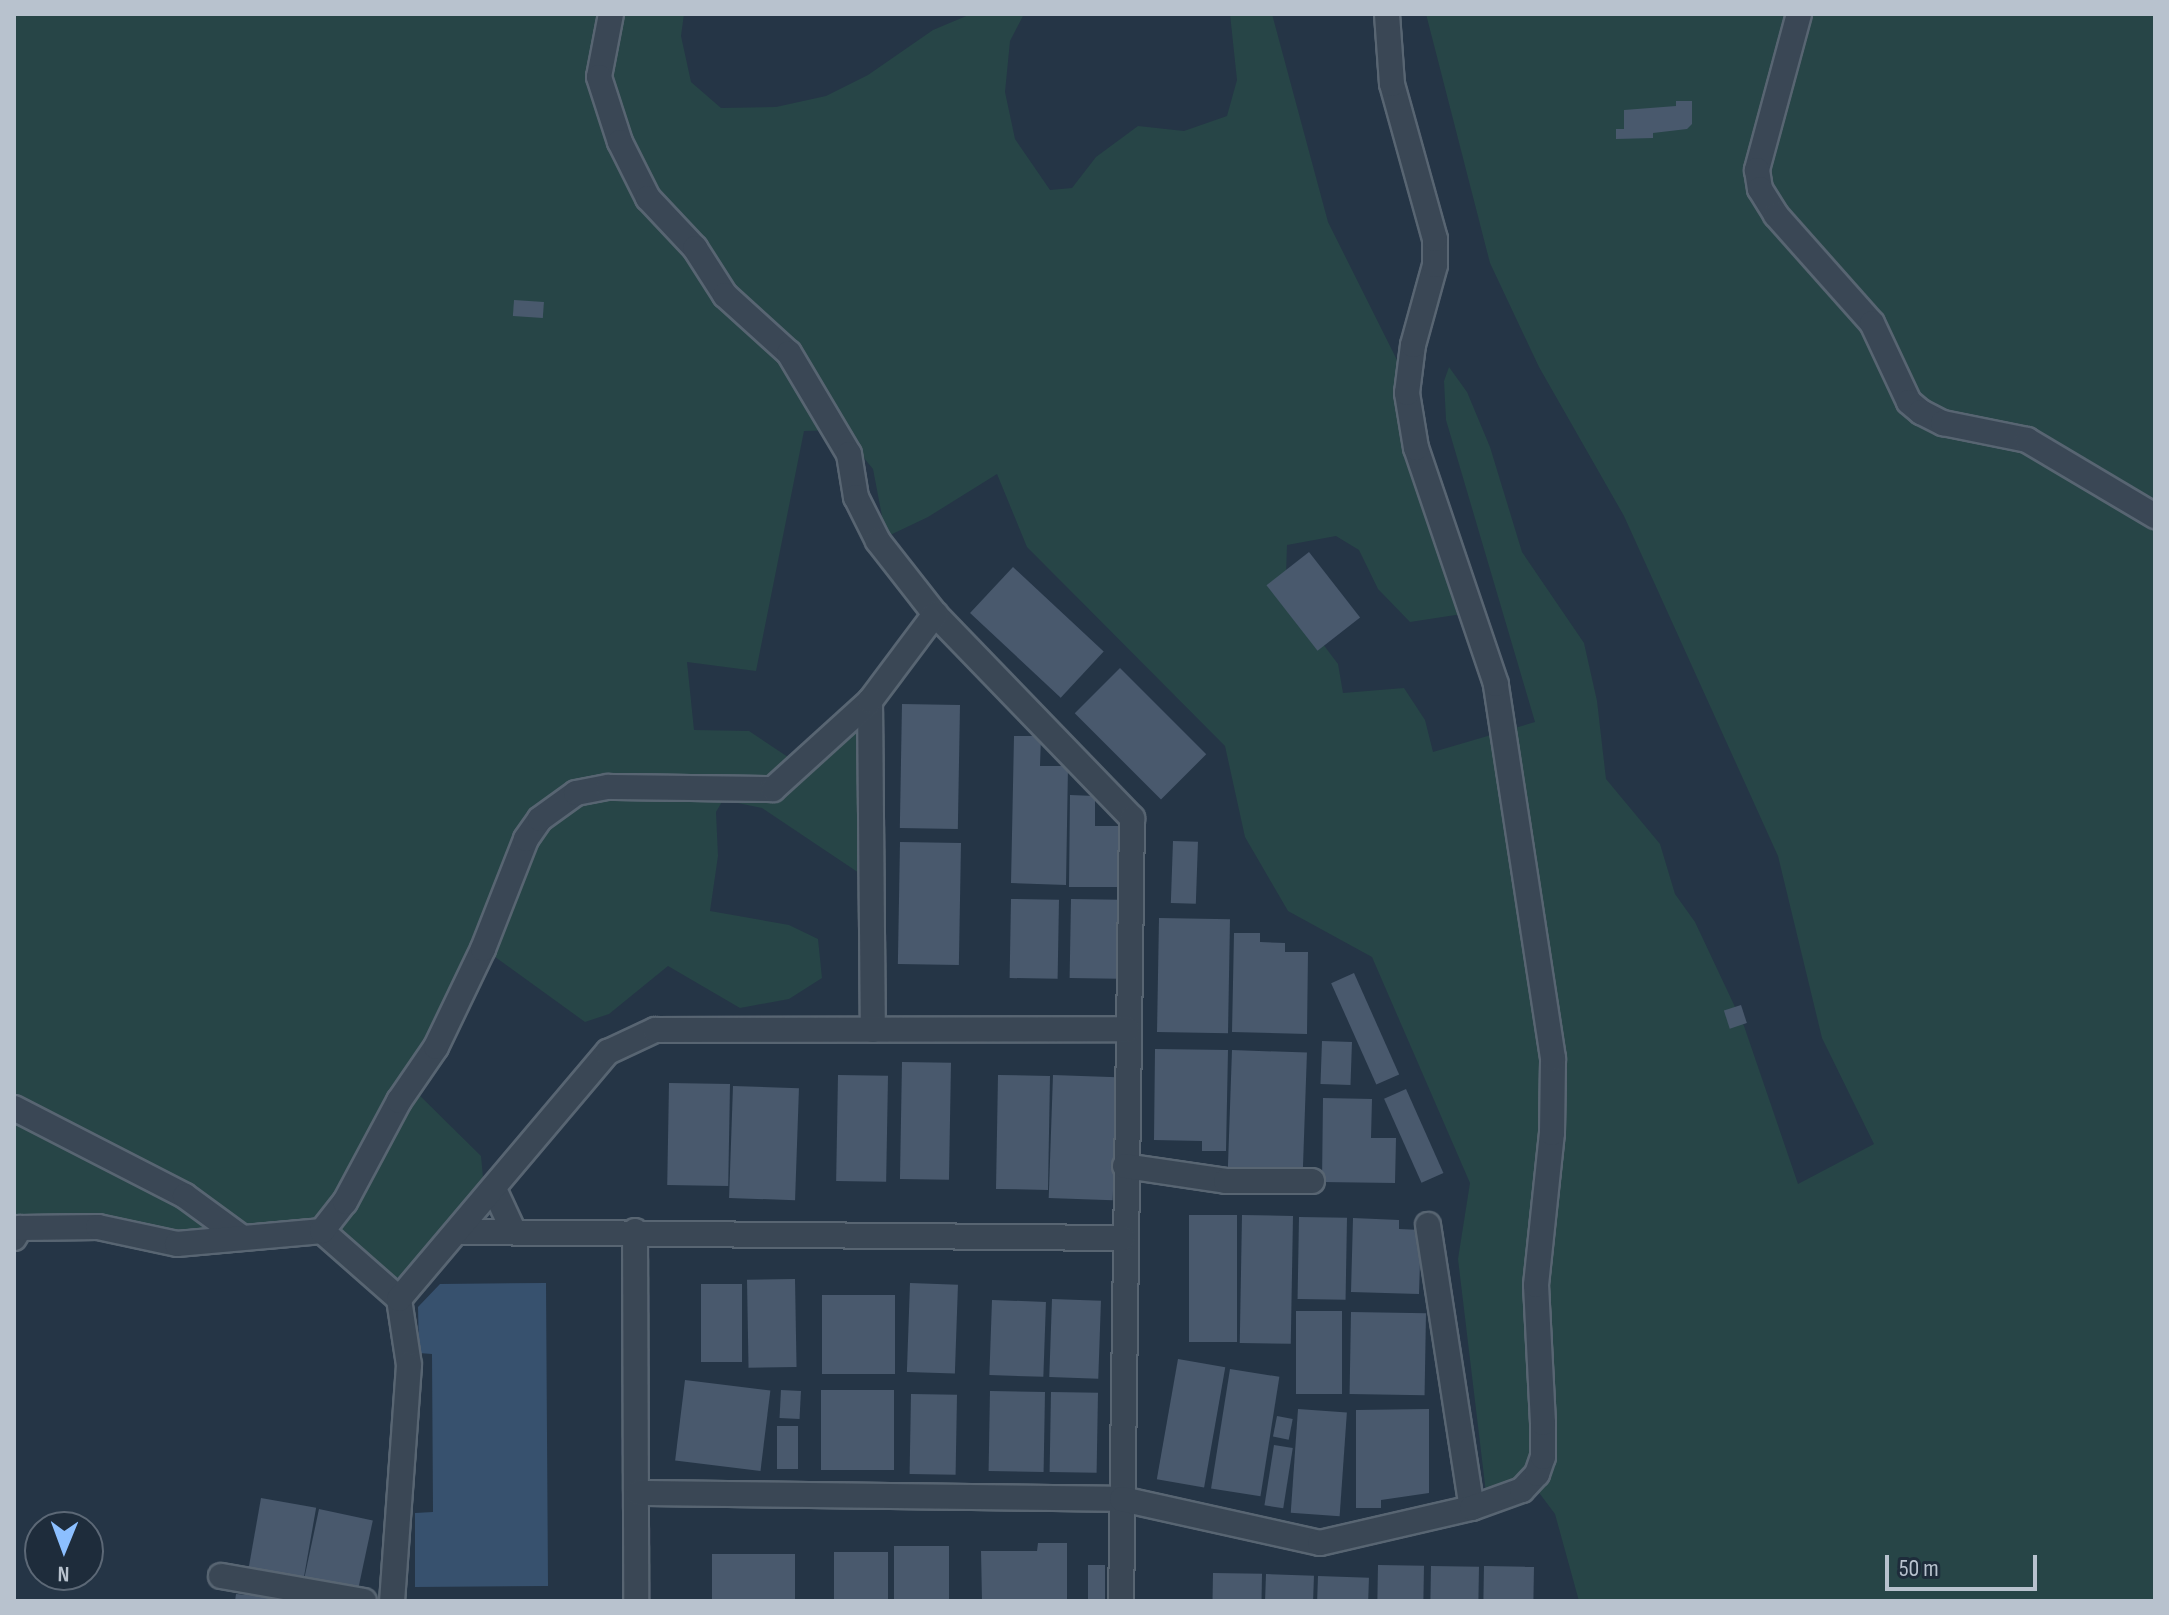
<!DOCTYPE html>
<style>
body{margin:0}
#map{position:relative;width:2169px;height:1615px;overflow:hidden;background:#253546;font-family:"Sofia Sans Condensed",sans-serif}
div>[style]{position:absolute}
.green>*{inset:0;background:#274547}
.water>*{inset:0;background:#37516e}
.building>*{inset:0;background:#49596d;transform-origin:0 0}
.roads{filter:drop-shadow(2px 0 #586572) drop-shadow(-2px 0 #586572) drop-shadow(0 2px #586572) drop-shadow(0 -2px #586572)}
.minor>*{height:24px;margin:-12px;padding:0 12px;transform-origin:12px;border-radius:12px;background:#3a4755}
span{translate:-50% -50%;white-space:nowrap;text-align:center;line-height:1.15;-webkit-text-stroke:8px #1e2c3b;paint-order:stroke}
.frame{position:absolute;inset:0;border:16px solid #b8c2ce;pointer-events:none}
.north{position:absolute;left:24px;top:1511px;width:80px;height:80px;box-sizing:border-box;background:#1e2c3b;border:2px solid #5c6876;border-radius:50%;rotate:181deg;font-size:22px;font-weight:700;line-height:32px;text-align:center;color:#b8c2ce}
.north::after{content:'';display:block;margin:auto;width:28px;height:36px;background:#8cbfff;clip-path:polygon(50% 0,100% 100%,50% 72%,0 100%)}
.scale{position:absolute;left:1885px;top:1555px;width:152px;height:36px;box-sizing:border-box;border:4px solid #b8c2ce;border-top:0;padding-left:10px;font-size:24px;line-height:28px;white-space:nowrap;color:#b8c2ce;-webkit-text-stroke:6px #1e2c3b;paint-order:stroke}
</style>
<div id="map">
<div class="green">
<i style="clip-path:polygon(14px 14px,684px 14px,681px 36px,691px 82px,721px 108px,776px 107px,826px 96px,868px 75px,933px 30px,971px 14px,1024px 14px,1010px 41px,1005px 92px,1015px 139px,1050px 190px,1072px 188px,1096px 157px,1138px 126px,1184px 131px,1227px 116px,1237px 80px,1230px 14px,1272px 14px,1328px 222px,1404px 374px,1419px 434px,1481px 600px,1462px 614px,1410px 622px,1378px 589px,1359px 550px,1336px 536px,1287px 545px,1286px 576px,1301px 615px,1338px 664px,1343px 693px,1404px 688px,1425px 720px,1433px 752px,1535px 722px,1446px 420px,1444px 381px,1449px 367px,1467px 392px,1490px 447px,1522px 552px,1584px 643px,1597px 701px,1606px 779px,1660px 844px,1675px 894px,1695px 922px,1744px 1026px,1798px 1184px,1874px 1144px,1822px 1038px,1778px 856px,1624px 516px,1539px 367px,1490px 263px,1426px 14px,2155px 14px,2155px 1601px,1579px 1601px,1555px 1514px,1528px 1478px,1486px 1493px,1458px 1259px,1470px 1183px,1372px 957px,1288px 911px,1245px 837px,1225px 746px,1027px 547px,997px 474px,928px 517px,886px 537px,873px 469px,841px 430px,804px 431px,756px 671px,687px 662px,694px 730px,749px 731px,809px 771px,862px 716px,859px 873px,762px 808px,723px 800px,716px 812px,718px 856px,710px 911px,789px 925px,818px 939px,822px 978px,789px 999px,740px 1008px,668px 966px,609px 1014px,585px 1022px,480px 946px,405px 1081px,481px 1156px,483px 1177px,404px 1277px,383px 1277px,336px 1226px,311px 1219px,178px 1235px,14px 1227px)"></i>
</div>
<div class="water">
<i style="clip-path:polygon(546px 1283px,548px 1586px,415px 1587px,415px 1513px,433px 1512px,432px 1354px,419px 1353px,418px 1307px,440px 1284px)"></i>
</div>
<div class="building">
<i style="clip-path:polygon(1676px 101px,1692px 101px,1692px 124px,1687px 129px,1653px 133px,1653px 138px,1616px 139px,1616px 129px,1624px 129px,1624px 110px,1676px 106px)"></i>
<i style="left:514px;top:300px;width:30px;height:16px;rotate:4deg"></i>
<i style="left:1309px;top:552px;width:83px;height:54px;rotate:52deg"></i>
<i style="left:1013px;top:567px;width:124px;height:63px;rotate:43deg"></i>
<i style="left:1120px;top:668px;width:122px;height:64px;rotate:45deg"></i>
<i style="left:902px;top:704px;width:58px;height:124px;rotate:1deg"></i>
<i style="clip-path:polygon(1014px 736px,1041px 736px,1040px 766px,1068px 766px,1066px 885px,1011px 883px)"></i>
<i style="clip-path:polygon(1070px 795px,1095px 796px,1095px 826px,1120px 826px,1119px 887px,1069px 887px)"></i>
<i style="left:1173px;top:841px;width:25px;height:62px;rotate:2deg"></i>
<i style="left:900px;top:842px;width:61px;height:122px;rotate:1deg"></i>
<i style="left:1011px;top:899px;width:48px;height:79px;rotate:1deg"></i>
<i style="left:1071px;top:899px;width:48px;height:79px;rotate:1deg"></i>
<i style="left:1159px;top:918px;width:71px;height:114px;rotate:1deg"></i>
<i style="clip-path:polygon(1234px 933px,1260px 933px,1260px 942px,1285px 943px,1285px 952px,1308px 952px,1307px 1034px,1232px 1032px)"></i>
<i style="left:1354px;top:973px;width:111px;height:25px;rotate:66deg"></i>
<i style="left:1741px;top:1005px;width:19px;height:18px;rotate:72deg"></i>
<i style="left:1322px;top:1041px;width:30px;height:43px;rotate:2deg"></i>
<i style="clip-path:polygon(1155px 1049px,1228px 1050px,1226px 1151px,1202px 1151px,1202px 1141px,1154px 1140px)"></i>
<i style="left:1232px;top:1050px;width:75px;height:117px;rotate:2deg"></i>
<i style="left:902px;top:1062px;width:49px;height:117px;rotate:1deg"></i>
<i style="left:838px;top:1075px;width:50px;height:106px;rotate:1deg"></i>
<i style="left:998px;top:1075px;width:52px;height:114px;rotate:1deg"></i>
<i style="left:1053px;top:1075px;width:64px;height:123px;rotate:2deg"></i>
<i style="left:669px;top:1083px;width:61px;height:102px;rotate:1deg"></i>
<i style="left:733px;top:1086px;width:66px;height:112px;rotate:2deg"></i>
<i style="left:1406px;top:1089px;width:92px;height:24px;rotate:66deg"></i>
<i style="clip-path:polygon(1323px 1098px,1372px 1099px,1371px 1138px,1396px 1138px,1395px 1183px,1322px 1182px)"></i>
<i style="left:1189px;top:1215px;width:48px;height:127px"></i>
<i style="left:1242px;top:1215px;width:51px;height:128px;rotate:1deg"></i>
<i style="left:1299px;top:1217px;width:48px;height:82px;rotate:1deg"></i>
<i style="clip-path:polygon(1353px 1218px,1399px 1220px,1399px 1229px,1421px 1230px,1419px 1294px,1351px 1292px)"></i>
<i style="left:795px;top:1279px;width:88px;height:48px;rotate:89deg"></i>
<i style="left:910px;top:1283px;width:48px;height:89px;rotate:2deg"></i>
<i style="left:701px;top:1284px;width:41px;height:78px"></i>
<i style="left:822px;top:1295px;width:73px;height:79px"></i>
<i style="left:1052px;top:1299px;width:49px;height:78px;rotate:2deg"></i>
<i style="left:992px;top:1300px;width:54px;height:75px;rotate:2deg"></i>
<i style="left:1296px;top:1311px;width:46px;height:83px"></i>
<i style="left:1351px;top:1312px;width:75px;height:82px;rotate:1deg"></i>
<i style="left:1178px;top:1359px;width:48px;height:122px;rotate:10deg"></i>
<i style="left:1230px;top:1369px;width:50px;height:121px;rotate:9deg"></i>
<i style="left:685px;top:1380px;width:86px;height:81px;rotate:7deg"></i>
<i style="left:781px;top:1390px;width:20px;height:28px;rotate:3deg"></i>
<i style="left:821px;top:1390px;width:73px;height:80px"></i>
<i style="left:990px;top:1391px;width:55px;height:80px;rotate:1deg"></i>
<i style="left:1051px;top:1392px;width:47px;height:80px;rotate:1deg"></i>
<i style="left:911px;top:1394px;width:46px;height:80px;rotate:1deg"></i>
<i style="left:1298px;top:1409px;width:49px;height:104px;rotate:4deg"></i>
<i style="clip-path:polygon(1429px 1409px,1429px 1493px,1381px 1500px,1381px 1508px,1356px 1508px,1356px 1410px)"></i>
<i style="left:1277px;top:1416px;width:16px;height:21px;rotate:11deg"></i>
<i style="left:777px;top:1426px;width:21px;height:43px"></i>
<i style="left:1274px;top:1445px;width:19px;height:61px;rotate:9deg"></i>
<i style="left:261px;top:1498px;width:56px;height:72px;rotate:10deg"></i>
<i style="left:319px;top:1509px;width:55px;height:72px;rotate:12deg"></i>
<i style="clip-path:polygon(1038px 1543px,1067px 1543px,1067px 1601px,982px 1601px,981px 1551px,1037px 1551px)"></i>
<i style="left:894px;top:1546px;width:55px;height:55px"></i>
<i style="left:834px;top:1552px;width:54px;height:49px"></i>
<i style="left:712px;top:1554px;width:83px;height:47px"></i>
<i style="left:1088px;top:1565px;width:17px;height:36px"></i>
<i style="left:1378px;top:1565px;width:46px;height:36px;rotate:1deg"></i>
<i style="left:1431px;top:1566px;width:48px;height:35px;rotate:1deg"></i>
<i style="left:1484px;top:1566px;width:50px;height:35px;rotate:1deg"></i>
<i style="left:1213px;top:1573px;width:49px;height:28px;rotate:1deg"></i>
<i style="left:1266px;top:1574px;width:48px;height:27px;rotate:2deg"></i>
<i style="left:1318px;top:1576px;width:51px;height:25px;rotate:2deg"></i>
<i style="clip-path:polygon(236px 1594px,291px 1599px,291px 1601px,235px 1601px)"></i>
</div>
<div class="roads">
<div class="minor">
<i style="left:611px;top:14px;width:64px;rotate:100.8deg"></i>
<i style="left:599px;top:77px;width:68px;rotate:72.1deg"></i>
<i style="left:620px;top:142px;width:63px;rotate:63.4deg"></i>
<i style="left:648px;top:198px;width:69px;rotate:46.8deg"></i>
<i style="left:695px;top:248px;width:56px;rotate:57.4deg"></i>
<i style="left:725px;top:295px;width:86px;rotate:42.2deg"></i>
<i style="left:789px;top:353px;width:117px;rotate:59.3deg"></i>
<i style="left:849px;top:454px;width:44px;rotate:80.8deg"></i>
<i style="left:856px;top:497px;width:49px;rotate:63.4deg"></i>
<i style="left:878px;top:541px;width:93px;rotate:52deg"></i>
<i style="left:935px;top:614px;width:284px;rotate:46deg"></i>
<i style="left:1132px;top:818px;width:783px;rotate:90.8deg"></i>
<i style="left:1799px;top:14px;width:162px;rotate:105.1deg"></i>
<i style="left:1757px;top:170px;width:19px;rotate:81deg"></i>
<i style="left:1760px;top:189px;width:31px;rotate:58deg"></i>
<i style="left:1776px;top:215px;width:144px;rotate:48.4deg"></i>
<i style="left:1872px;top:323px;width:87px;rotate:64.9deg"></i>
<i style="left:1909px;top:402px;width:16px;rotate:40deg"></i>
<i style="left:1921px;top:412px;width:25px;rotate:27deg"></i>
<i style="left:1943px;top:423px;width:86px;rotate:11.4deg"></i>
<i style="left:2027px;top:440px;width:149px;rotate:30.7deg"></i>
<i style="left:870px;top:701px;width:329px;rotate:89.5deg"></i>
<i style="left:14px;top:1108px;width:192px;rotate:27.2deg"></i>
<i style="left:185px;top:1196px;width:69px;rotate:36.2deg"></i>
<i style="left:1125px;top:1166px;width:102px;rotate:8.4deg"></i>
<i style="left:1226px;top:1181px;width:86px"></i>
<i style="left:494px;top:1189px;width:47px;rotate:65.1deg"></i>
<i style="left:1428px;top:1225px;width:286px;rotate:81.2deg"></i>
<i style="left:322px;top:1231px;width:103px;rotate:41.4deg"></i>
<i style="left:399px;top:1299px;width:67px;rotate:81.4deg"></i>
<i style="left:409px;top:1365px;width:237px;rotate:94.1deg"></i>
<i style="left:635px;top:1231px;width:370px;rotate:89.8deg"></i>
<i style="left:458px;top:1232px;width:665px;rotate:0.52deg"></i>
<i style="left:14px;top:1238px;width:12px;rotate:-59deg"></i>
<i style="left:20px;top:1228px;width:78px;rotate:-0.7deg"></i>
<i style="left:98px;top:1227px;width:81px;rotate:12.1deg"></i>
<i style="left:177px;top:1244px;width:146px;rotate:-5.1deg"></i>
<i style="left:322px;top:1231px;width:37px;rotate:-52deg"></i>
<i style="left:345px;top:1202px;width:115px;rotate:-61.9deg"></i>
<i style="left:399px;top:1101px;width:65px;rotate:-55.6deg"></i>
<i style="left:436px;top:1047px;width:109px;rotate:-64.4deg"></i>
<i style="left:483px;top:949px;width:118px;rotate:-68.6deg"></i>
<i style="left:526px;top:839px;width:24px;rotate:-55deg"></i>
<i style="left:540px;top:819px;width:44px;rotate:-35.8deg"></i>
<i style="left:576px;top:793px;width:33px;rotate:-11deg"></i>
<i style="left:608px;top:787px;width:165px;rotate:0.7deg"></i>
<i style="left:773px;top:789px;width:131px;rotate:-42.2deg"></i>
<i style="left:870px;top:701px;width:109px;rotate:-53.2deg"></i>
<i style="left:399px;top:1299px;width:324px;rotate:-49.8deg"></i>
<i style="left:608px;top:1052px;width:52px;rotate:-25.1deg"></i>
<i style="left:655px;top:1030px;width:472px;rotate:-0.1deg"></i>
<i style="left:638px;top:1493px;width:484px;rotate:0.7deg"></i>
<i style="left:1122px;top:1499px;width:203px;rotate:12.5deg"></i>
<i style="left:1320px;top:1543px;width:156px;rotate:-13deg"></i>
<i style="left:1472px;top:1508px;width:53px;rotate:-19.8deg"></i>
<i style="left:1522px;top:1490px;width:22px;rotate:-47deg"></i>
<i style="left:1537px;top:1474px;width:18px;rotate:-71deg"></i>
<i style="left:1543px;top:1457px;width:34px;rotate:-90deg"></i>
<i style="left:1543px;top:1423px;width:138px;rotate:-92.9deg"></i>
<i style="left:1536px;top:1285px;width:153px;rotate:-84deg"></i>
<i style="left:1552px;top:1133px;width:75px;rotate:-89.2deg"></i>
<i style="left:1553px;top:1058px;width:378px;rotate:-98.7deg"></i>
<i style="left:1496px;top:684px;width:249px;rotate:-108.7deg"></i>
<i style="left:1416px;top:448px;width:56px;rotate:-99.3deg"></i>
<i style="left:1407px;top:393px;width:48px;rotate:-82.9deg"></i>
<i style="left:1413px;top:345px;width:83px;rotate:-74.6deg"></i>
<i style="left:1435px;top:265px;width:26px;rotate:-90deg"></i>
<i style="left:1435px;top:239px;width:161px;rotate:-105.5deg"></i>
<i style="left:1392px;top:84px;width:70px;rotate:-94.1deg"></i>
<i style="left:221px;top:1576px;width:145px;rotate:9.9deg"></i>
</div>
</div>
<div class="frame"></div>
<div class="north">N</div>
<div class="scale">50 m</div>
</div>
